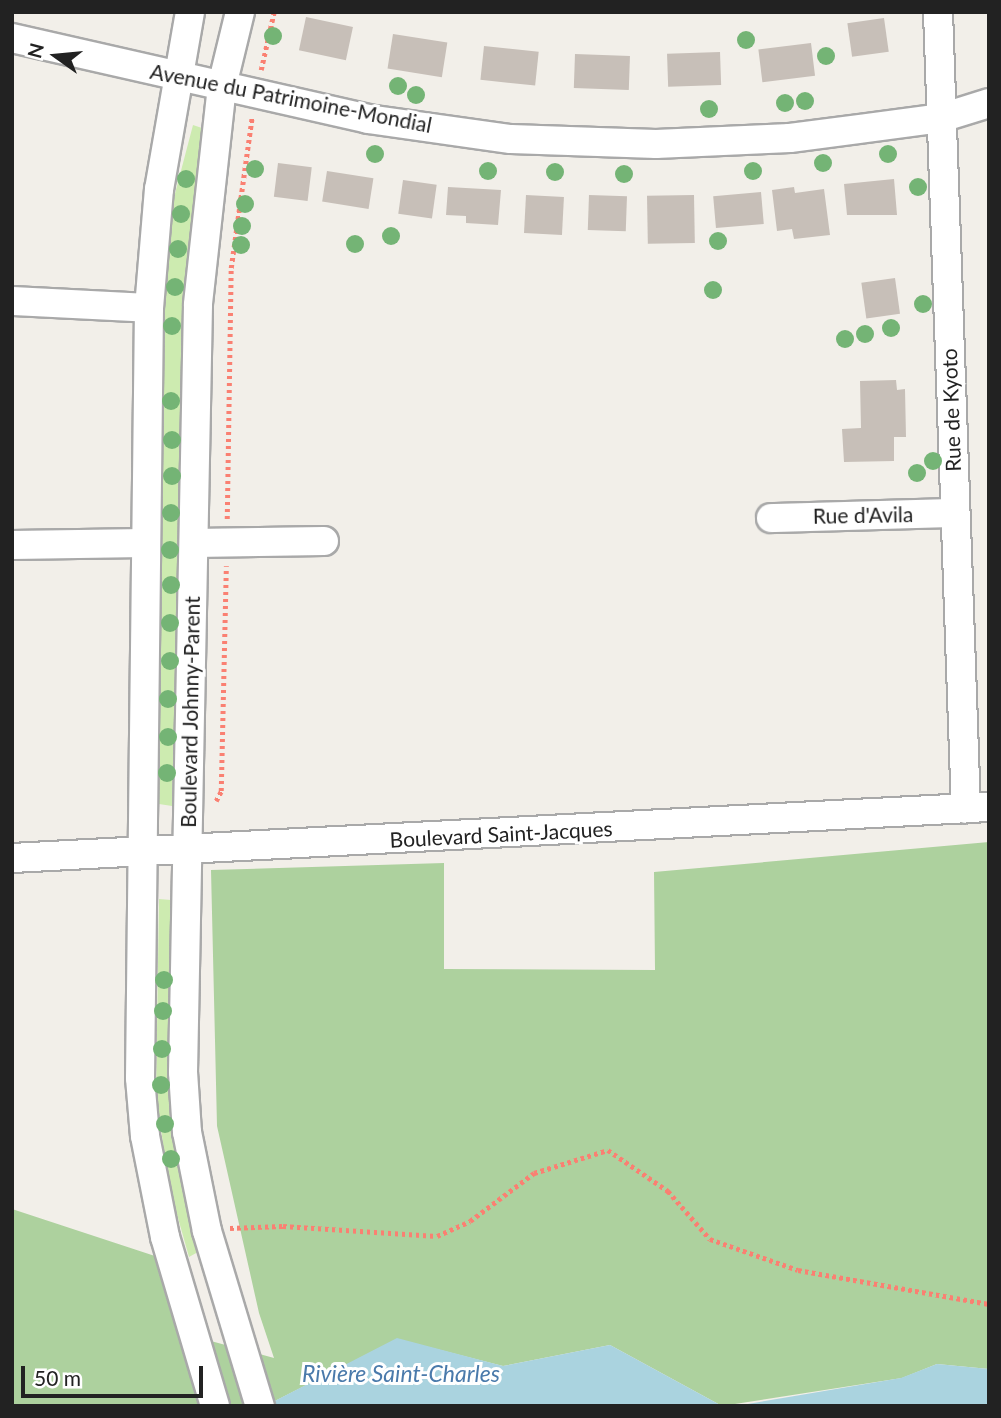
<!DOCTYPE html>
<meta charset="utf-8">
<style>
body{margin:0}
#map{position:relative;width:1001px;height:1418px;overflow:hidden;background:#f2efe9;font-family:Lato,sans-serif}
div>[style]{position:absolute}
.grass>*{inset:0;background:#cdebb0}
.forest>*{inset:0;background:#add19e}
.water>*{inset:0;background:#aad3df}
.building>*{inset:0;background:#c7bfb8;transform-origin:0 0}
.path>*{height:4.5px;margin-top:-2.25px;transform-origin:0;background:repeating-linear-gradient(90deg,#fa8072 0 3.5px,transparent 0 7px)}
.roads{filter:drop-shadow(2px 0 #a9a9a9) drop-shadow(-2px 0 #a9a9a9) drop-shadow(0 2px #a9a9a9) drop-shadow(0 -2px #a9a9a9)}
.minor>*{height:28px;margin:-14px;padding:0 14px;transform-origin:14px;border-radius:14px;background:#fff}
.trees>*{width:18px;height:18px;margin:-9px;border-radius:50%;background:#74b475}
span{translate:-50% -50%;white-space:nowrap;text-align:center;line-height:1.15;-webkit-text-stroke:6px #fff;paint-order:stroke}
.street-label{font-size:21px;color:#222}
.water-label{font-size:23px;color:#4a7aab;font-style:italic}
.frame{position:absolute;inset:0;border:14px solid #222;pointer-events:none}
.north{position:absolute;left:21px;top:21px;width:70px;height:70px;-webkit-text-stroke:5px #fff;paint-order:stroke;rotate:285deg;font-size:19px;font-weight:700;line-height:28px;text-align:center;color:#222}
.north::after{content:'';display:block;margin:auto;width:24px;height:32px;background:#222;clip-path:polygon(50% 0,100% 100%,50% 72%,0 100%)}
.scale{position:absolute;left:21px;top:1366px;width:182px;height:32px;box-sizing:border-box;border:4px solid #222;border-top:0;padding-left:9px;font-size:21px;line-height:24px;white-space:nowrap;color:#222;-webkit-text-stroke:5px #fff;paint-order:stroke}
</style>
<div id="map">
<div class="grass">
<i style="clip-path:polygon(193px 125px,202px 128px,185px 277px,172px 806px,159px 804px,163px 324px,172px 205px)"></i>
<i style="clip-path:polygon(159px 899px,171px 900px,170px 1103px,185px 1199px,198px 1252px,189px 1257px,169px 1186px,156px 1094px)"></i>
</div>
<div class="forest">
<i style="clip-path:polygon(989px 842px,989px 1369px,937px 1364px,902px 1378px,722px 1406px,610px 1345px,503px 1366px,397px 1339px,265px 1406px,12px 1406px,12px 1209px,164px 1259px,185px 1334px,274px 1358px,259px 1313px,217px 1126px,211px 870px,444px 863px,444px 969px,655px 970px,654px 872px)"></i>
</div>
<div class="water">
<i style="clip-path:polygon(397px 1338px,503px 1366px,610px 1345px,722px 1406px,265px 1406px)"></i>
<i style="clip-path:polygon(937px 1364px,989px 1369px,989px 1406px,736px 1406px,901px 1378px)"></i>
</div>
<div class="building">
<i style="left:306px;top:17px;width:48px;height:34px;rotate:12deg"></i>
<i style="left:884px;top:18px;width:34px;height:37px;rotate:82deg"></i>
<i style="left:393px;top:34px;width:55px;height:35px;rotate:9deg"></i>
<i style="left:811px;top:43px;width:33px;height:53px;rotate:83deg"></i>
<i style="left:484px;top:46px;width:55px;height:34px;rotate:6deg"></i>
<i style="left:720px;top:52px;width:33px;height:53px;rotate:88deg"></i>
<i style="left:575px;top:54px;width:55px;height:34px;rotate:2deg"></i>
<i style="left:278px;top:163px;width:34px;height:34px;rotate:7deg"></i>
<i style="left:327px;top:171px;width:47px;height:31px;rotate:9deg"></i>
<i style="clip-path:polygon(894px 179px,897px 215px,847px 215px,844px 184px)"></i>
<i style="left:403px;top:180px;width:34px;height:34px;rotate:8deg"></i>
<i style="clip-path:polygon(448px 187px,501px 190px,498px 225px,466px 223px,466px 216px,446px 215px)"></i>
<i style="clip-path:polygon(794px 187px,795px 193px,824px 189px,830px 235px,794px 239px,792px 229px,777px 231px,772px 190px)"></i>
<i style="left:761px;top:192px;width:32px;height:48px;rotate:85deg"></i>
<i style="left:526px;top:195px;width:38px;height:38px;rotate:3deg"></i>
<i style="left:589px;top:195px;width:38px;height:35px;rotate:2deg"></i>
<i style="left:694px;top:195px;width:48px;height:47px;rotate:89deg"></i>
<i style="left:895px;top:278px;width:36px;height:34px;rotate:82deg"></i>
<i style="clip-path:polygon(896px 380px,897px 390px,905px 389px,906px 437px,894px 437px,894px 461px,844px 462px,842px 429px,861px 428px,860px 381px)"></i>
</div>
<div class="path">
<i style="left:261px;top:70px;width:59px;rotate:-77.4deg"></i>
<i style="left:227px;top:519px;width:251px;rotate:-89.1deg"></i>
<i style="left:231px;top:268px;width:153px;rotate:-82.1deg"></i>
<i style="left:216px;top:801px;width:11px;rotate:-63deg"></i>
<i style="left:221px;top:791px;width:225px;rotate:-88.7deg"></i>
<i style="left:230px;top:1228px;width:53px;rotate:-2.2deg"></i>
<i style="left:283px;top:1226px;width:154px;rotate:3.7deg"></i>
<i style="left:437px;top:1236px;width:36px;rotate:-24deg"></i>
<i style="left:470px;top:1221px;width:80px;rotate:-36.9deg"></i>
<i style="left:534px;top:1173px;width:77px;rotate:-17.3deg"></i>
<i style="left:608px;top:1150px;width:73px;rotate:34.3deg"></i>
<i style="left:668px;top:1191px;width:64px;rotate:48.8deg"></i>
<i style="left:710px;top:1239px;width:93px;rotate:19.4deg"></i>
<i style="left:798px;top:1270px;width:194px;rotate:10.1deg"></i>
</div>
<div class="roads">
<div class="minor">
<i style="left:190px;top:12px;width:180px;rotate:99.9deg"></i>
<i style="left:159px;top:189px;width:119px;rotate:94.8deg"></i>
<i style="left:149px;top:308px;width:770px;rotate:90.67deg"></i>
<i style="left:140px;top:1078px;width:58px;rotate:85.1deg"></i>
<i style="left:145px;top:1136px;width:103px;rotate:78.8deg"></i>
<i style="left:165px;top:1237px;width:176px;rotate:73.5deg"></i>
<i style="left:240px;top:12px;width:76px;rotate:103.7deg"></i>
<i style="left:222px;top:86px;width:220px;rotate:96.3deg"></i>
<i style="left:198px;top:305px;width:767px;rotate:91.12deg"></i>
<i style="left:183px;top:1072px;width:60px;rotate:86.2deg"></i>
<i style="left:187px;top:1132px;width:101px;rotate:78.6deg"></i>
<i style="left:207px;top:1231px;width:183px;rotate:73.2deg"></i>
<i style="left:938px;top:12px;width:797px;rotate:87.99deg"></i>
<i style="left:12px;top:38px;width:365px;rotate:12.8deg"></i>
<i style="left:368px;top:119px;width:144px;rotate:8deg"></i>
<i style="left:511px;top:139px;width:145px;rotate:2deg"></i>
<i style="left:656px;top:144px;width:134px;rotate:-2.6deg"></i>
<i style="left:790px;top:138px;width:152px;rotate:-7.5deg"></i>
<i style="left:941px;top:118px;width:50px;rotate:-17.4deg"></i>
<i style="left:12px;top:301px;width:137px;rotate:2.9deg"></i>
<i style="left:771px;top:518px;width:184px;rotate:-1.6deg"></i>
<i style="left:194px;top:543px;width:130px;rotate:-0.9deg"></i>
<i style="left:12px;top:545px;width:133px;rotate:-0.9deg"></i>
<i style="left:12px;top:858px;width:978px;rotate:-2.99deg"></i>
</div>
</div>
<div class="trees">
<i style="left:273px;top:36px"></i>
<i style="left:746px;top:40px"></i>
<i style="left:826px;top:56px"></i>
<i style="left:398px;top:86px"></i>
<i style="left:416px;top:95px"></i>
<i style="left:805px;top:101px"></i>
<i style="left:785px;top:103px"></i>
<i style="left:709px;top:109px"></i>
<i style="left:375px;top:154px"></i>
<i style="left:888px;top:154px"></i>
<i style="left:823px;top:163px"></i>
<i style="left:255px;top:169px"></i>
<i style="left:488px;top:171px"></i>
<i style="left:753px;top:171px"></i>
<i style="left:555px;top:172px"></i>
<i style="left:624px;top:174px"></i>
<i style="left:186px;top:179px"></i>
<i style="left:918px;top:187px"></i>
<i style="left:245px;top:204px"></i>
<i style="left:181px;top:214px"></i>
<i style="left:242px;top:226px"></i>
<i style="left:391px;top:236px"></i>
<i style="left:718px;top:241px"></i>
<i style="left:355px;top:244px"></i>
<i style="left:241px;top:245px"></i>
<i style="left:178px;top:249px"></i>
<i style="left:175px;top:287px"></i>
<i style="left:713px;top:290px"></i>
<i style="left:923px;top:304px"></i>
<i style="left:172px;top:326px"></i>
<i style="left:891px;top:328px"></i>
<i style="left:865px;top:334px"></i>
<i style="left:845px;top:339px"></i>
<i style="left:171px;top:401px"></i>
<i style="left:172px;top:440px"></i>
<i style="left:933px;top:461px"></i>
<i style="left:917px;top:473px"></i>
<i style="left:172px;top:476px"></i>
<i style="left:171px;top:513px"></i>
<i style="left:170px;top:550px"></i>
<i style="left:171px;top:585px"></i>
<i style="left:170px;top:623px"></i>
<i style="left:170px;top:661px"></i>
<i style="left:168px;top:699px"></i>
<i style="left:168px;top:737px"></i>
<i style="left:167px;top:773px"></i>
<i style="left:164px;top:980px"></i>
<i style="left:163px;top:1011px"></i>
<i style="left:162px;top:1049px"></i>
<i style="left:161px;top:1085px"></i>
<i style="left:165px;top:1124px"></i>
<i style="left:171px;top:1159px"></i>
</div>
<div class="street-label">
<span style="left:291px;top:98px;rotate:11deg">Avenue du Patrimoine-Mondial</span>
<span style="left:951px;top:410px;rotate:-92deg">Rue de Kyoto</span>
<span style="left:863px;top:515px;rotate:-1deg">Rue d'Avila</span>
<span style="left:190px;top:712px;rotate:-89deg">Boulevard Johnny-Parent</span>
<span style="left:501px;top:834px;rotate:-3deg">Boulevard Saint-Jacques</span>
</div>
<div class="water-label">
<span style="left:401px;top:1373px">Rivière Saint-Charles</span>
</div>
<div class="frame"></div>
<div class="north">N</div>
<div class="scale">50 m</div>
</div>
